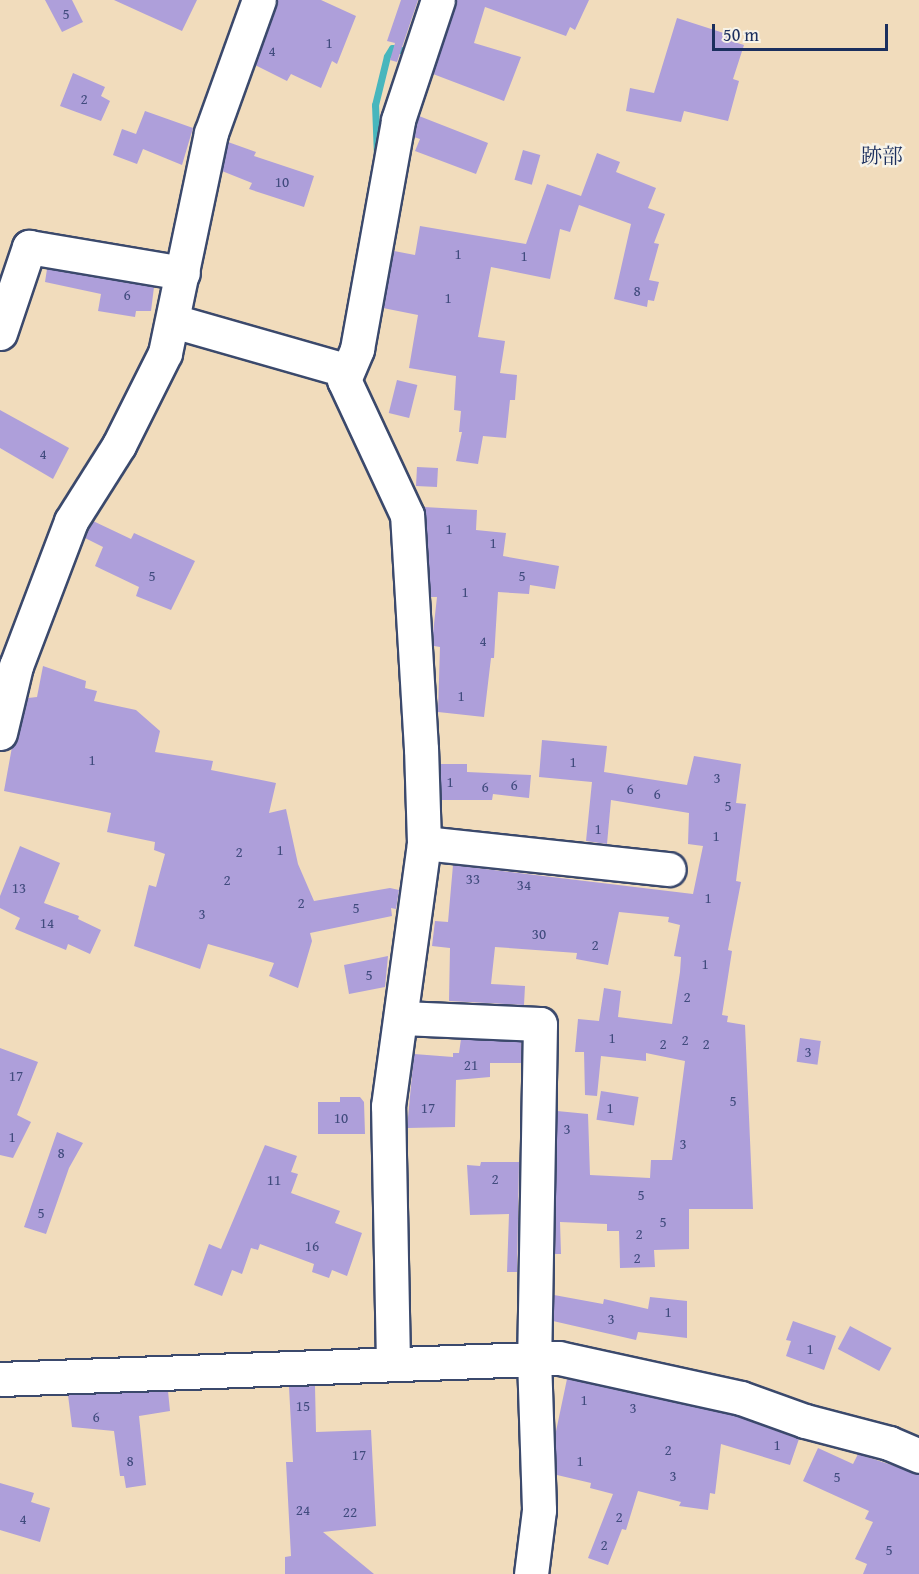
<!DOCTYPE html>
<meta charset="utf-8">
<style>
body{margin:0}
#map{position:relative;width:919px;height:1574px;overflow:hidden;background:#f1dcbc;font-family:"Gentium Book Plus","Noto Serif JP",serif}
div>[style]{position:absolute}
.stream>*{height:7px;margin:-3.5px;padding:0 3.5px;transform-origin:3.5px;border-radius:3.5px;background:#47b6bd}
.building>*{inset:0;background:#ae9fda;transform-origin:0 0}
.roads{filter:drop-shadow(2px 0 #3b496c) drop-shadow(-2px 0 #3b496c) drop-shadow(0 2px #3b496c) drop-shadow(0 -2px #3b496c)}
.minor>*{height:33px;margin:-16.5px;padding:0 16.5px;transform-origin:16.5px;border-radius:16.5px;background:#fff}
span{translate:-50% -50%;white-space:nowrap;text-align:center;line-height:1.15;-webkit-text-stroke:5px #f7f3e8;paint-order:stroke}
.number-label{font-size:15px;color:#404b7d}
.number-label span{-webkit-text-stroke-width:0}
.quarter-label{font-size:21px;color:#1b2f5e}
.scale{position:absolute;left:712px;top:24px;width:176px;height:27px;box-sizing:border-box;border:3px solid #1b2f5e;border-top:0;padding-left:8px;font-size:18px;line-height:21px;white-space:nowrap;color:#1b2f5e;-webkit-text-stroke:4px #f7f3e8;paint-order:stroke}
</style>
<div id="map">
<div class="stream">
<i style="left:377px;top:156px;width:51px;rotate:-92.2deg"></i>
<i style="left:375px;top:105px;width:50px;rotate:-76.2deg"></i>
<i style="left:387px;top:56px;width:9px;rotate:-58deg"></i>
<i style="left:392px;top:48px;width:9px;rotate:13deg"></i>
</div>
<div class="building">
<i style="clip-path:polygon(45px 0,72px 0,83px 22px,62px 32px)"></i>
<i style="clip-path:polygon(114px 0,197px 0,182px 31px)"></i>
<i style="clip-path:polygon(277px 0,321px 0,356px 16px,337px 64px,332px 61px,321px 88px,291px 74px,287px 81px,255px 65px)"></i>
<i style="clip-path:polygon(401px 0,418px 0,397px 62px,390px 60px,395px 43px,387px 41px)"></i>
<i style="clip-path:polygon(456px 0,589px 0,575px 30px,570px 27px,566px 36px,485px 7px,474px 43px,521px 57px,504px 101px,433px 74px)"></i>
<i style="clip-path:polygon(677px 18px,733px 36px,731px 41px,744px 45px,733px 79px,739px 81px,728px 121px,684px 111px,681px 122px,626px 111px,630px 88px,654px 93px)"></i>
<i style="clip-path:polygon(73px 73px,105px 87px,101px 96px,110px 101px,101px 121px,60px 106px)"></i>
<i style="clip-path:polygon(145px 111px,193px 128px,182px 165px,143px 149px,137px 164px,113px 155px,122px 129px,136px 134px)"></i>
<i style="clip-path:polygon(419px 116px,488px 143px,476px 174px,415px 151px,420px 139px,414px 137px)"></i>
<i style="clip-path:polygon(228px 142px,256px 152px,254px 156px,314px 176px,304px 207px,249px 189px,252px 183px,222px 171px)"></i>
<i style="left:523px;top:150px;width:18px;height:31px;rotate:16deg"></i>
<i style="clip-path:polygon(597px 153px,620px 162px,616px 172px,656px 188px,648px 208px,665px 214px,654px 243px,659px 244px,649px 280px,659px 282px,654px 301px,648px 300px,647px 307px,614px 299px,631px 224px,579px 205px,570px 232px,560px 229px,550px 279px,491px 267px,478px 337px,505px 341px,500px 373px,517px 375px,515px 400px,510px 400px,506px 438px,483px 436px,478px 464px,456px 461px,462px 432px,459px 432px,461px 411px,454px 410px,456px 376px,409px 368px,418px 315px,383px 308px,394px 251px,415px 255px,420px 226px,526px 244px,547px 184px,581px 196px)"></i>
<i style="clip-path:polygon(47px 269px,154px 287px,151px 311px,136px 311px,135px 317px,98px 311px,101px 294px,45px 282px)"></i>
<i style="left:397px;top:380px;width:21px;height:34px;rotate:14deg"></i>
<i style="clip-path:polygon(0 410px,69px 448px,53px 479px,0 448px)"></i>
<i style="left:417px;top:467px;width:21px;height:19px;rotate:3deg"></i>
<i style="clip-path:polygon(424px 507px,477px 510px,476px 530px,506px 533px,503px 556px,559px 566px,555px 589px,530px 585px,529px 594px,498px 592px,494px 658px,491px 658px,484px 717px,438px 712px,440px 647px,434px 646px,433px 633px,437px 597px,431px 597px)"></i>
<i style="clip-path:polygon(93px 521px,131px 539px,134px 533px,195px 561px,171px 610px,136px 596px,139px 587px,95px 566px,103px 547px,85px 538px)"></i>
<i style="clip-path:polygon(43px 666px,86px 681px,85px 688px,97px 691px,94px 701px,136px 710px,160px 731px,155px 752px,213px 761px,211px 770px,276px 783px,269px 813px,286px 809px,298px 864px,314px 901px,390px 888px,399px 890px,396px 909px,391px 908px,392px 916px,310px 933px,312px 941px,298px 988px,269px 976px,274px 963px,208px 944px,200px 969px,134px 946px,149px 885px,156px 887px,165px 854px,154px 850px,155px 842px,107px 832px,111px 813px,4px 791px,12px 747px,18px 737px,28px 698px,37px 697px)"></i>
<i style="clip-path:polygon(542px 740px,607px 746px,604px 772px,687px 785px,694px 756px,741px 764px,736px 803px,746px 804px,736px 881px,741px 882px,728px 950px,732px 951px,722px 1015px,728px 1016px,727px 1022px,745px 1025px,753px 1209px,689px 1209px,689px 1249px,654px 1250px,655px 1267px,620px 1268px,619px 1231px,607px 1231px,607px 1224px,560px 1222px,561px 1254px,555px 1254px,557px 1111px,588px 1114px,590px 1175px,650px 1178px,651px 1160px,672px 1160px,685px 1061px,646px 1053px,646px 1061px,601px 1056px,597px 1096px,585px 1095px,584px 1052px,575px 1052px,578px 1019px,599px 1021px,604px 988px,621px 991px,618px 1017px,672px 1024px,680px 972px,681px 957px,674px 956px,680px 925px,668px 922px,669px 917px,619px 912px,608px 965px,576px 959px,577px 953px,495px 947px,491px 984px,525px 986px,524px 1005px,449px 1001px,450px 948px,432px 946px,435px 921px,448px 922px,453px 865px,693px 894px,703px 846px,688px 844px,689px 813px,611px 800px,607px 844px,586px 841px,592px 782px,539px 777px)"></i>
<i style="clip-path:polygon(440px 764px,467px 764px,467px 772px,531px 775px,529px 798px,493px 794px,492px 800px,441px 800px)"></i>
<i style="clip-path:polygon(20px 846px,60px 863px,44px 903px,79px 916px,78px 919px,101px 930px,90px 954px,68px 944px,66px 950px,15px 929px,20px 918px,0 908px,0 896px)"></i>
<i style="clip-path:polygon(388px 956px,385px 987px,349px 994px,344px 965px)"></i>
<i style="left:800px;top:1038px;width:21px;height:24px;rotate:8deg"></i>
<i style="clip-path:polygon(461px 1039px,521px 1042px,521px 1063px,490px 1063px,490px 1077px,456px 1080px,455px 1127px,407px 1128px,414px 1054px,453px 1057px,453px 1053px,459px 1053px)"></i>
<i style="clip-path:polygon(0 1048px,38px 1062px,17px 1115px,31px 1122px,13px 1158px,0 1155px)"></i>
<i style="left:601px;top:1091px;width:38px;height:29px;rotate:9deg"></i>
<i style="clip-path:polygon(340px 1097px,360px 1097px,364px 1102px,365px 1134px,318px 1134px,318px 1102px,340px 1102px)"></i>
<i style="clip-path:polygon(57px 1132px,83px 1143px,69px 1168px,46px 1234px,24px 1227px)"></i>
<i style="clip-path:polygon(265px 1145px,297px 1156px,291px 1172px,298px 1174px,291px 1193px,340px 1211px,335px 1223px,362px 1233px,347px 1276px,332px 1270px,329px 1278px,312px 1272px,314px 1264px,260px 1244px,258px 1250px,251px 1248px,242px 1274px,232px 1270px,222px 1296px,194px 1285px,209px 1244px,221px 1249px)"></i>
<i style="clip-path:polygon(481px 1162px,519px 1162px,517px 1272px,507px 1272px,509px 1214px,470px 1215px,467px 1165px,480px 1166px)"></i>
<i style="clip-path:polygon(554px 1295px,603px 1304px,604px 1299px,648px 1309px,650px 1297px,687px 1301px,687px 1338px,638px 1332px,636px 1340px,553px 1321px)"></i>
<i style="clip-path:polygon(793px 1321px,836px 1336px,824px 1370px,786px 1356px,791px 1341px,786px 1340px)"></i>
<i style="left:850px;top:1326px;width:47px;height:26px;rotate:28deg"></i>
<i style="clip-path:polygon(567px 1379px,736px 1416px,799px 1439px,790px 1465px,721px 1444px,715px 1494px,710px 1493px,708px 1510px,679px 1506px,681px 1502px,638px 1491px,626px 1530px,622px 1529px,608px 1565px,588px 1558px,613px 1494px,590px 1488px,591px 1483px,557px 1475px,555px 1436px)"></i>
<i style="clip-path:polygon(315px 1386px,316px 1432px,371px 1430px,376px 1526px,323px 1532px,374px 1574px,285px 1574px,285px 1557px,291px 1556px,286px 1462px,293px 1462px,289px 1387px)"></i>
<i style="clip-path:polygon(168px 1391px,170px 1411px,139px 1416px,146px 1485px,126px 1488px,124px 1476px,120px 1476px,114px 1431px,72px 1427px,68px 1395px)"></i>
<i style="clip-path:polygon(818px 1448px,853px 1464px,858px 1454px,919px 1474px,919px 1574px,863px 1574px,867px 1564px,855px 1559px,873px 1522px,865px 1519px,869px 1511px,803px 1481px)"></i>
<i style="clip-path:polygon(0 1483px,34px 1493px,31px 1502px,50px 1508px,40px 1542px,0 1530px)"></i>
</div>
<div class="roads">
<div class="minor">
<i style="left:173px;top:321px;width:179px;rotate:15.9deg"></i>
<i style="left:0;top:333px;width:91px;rotate:-71.4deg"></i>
<i style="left:29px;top:247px;width:156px;rotate:9.6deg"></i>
<i style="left:0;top:733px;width:69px;rotate:-76.6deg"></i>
<i style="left:16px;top:666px;width:155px;rotate:-69.2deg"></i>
<i style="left:71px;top:521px;width:90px;rotate:-57.7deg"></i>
<i style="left:119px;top:445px;width:103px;rotate:-63.4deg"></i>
<i style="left:165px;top:353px;width:225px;rotate:-78.2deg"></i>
<i style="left:211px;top:133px;width:141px;rotate:-70.2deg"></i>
<i style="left:424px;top:843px;width:246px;rotate:6.1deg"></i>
<i style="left:402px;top:1018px;width:138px;rotate:2.5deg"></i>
<i style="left:540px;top:1024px;width:334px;rotate:91deg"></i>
<i style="left:534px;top:1358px;width:152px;rotate:88.1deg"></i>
<i style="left:539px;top:1510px;width:64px;rotate:97.1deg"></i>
<i style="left:393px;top:1363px;width:257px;rotate:-91.1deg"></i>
<i style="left:388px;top:1106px;width:265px;rotate:-82.2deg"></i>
<i style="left:424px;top:843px;width:94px;rotate:-91.8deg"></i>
<i style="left:421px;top:749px;width:234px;rotate:-93.4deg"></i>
<i style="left:407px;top:515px;width:149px;rotate:-115deg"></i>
<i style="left:344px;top:380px;width:34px;rotate:-67deg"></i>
<i style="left:357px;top:349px;width:233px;rotate:-79.8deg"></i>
<i style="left:398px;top:120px;width:126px;rotate:-71.6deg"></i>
<i style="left:0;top:1379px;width:559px;rotate:-2.15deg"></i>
<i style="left:559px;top:1358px;width:186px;rotate:12.4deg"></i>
<i style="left:741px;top:1398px;width:68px;rotate:19.8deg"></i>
<i style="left:805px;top:1421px;width:87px;rotate:14.7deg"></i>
<i style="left:889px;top:1443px;width:33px;rotate:23deg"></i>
</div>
</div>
<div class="number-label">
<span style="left:66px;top:14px">5</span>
<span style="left:329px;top:43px">1</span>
<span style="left:272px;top:51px">4</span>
<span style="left:84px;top:99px">2</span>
<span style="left:282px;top:182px">10</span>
<span style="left:458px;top:254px">1</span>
<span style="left:524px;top:256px">1</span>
<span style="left:637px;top:291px">8</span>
<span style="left:127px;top:295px">6</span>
<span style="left:448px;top:298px">1</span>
<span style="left:43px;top:454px">4</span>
<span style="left:449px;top:529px">1</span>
<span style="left:493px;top:543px">1</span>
<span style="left:152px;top:576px">5</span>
<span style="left:522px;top:576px">5</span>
<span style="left:465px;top:592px">1</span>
<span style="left:483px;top:641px">4</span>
<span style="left:461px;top:696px">1</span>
<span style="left:92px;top:760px">1</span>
<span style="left:573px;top:762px">1</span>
<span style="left:717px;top:778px">3</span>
<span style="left:450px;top:782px">1</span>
<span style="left:514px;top:785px">6</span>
<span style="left:485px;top:787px">6</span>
<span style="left:630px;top:789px">6</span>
<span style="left:657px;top:794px">6</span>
<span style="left:728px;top:806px">5</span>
<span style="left:598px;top:829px">1</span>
<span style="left:716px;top:836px">1</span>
<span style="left:280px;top:850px">1</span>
<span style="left:239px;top:852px">2</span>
<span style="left:473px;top:879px">33</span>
<span style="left:227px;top:880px">2</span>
<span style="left:524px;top:885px">34</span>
<span style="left:19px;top:888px">13</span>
<span style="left:708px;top:898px">1</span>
<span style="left:301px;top:903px">2</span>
<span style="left:356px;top:908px">5</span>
<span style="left:202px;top:914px">3</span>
<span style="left:47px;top:923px">14</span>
<span style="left:539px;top:934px">30</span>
<span style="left:595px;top:945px">2</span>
<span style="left:705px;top:964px">1</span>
<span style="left:369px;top:975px">5</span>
<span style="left:687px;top:997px">2</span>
<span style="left:612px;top:1038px">1</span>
<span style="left:685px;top:1040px">2</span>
<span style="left:663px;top:1044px">2</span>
<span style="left:706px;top:1044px">2</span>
<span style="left:808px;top:1052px">3</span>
<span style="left:471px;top:1065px">21</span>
<span style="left:16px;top:1076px">17</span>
<span style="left:733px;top:1101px">5</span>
<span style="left:428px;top:1108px">17</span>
<span style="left:610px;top:1108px">1</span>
<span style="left:341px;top:1118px">10</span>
<span style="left:567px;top:1129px">3</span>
<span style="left:12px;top:1137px">1</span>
<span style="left:683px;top:1144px">3</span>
<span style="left:61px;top:1153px">8</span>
<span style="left:495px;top:1179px">2</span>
<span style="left:274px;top:1180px">11</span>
<span style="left:641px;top:1195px">5</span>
<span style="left:41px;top:1213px">5</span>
<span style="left:663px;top:1222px">5</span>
<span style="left:639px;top:1234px">2</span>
<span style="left:312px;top:1246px">16</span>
<span style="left:637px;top:1258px">2</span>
<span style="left:668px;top:1312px">1</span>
<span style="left:611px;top:1319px">3</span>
<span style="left:810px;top:1349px">1</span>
<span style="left:584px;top:1400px">1</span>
<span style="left:303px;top:1406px">15</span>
<span style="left:633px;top:1408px">3</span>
<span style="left:96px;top:1417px">6</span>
<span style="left:777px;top:1445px">1</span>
<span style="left:668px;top:1450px">2</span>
<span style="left:359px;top:1455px">17</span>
<span style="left:130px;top:1461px">8</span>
<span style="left:580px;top:1461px">1</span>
<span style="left:673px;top:1476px">3</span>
<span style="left:837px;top:1477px">5</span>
<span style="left:303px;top:1510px">24</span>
<span style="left:350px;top:1512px">22</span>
<span style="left:619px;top:1517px">2</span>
<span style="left:23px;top:1519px">4</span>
<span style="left:604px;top:1545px">2</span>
<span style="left:889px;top:1550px">5</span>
</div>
<div class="quarter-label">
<span style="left:882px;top:156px">跡部</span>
</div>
<div class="scale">50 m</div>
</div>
